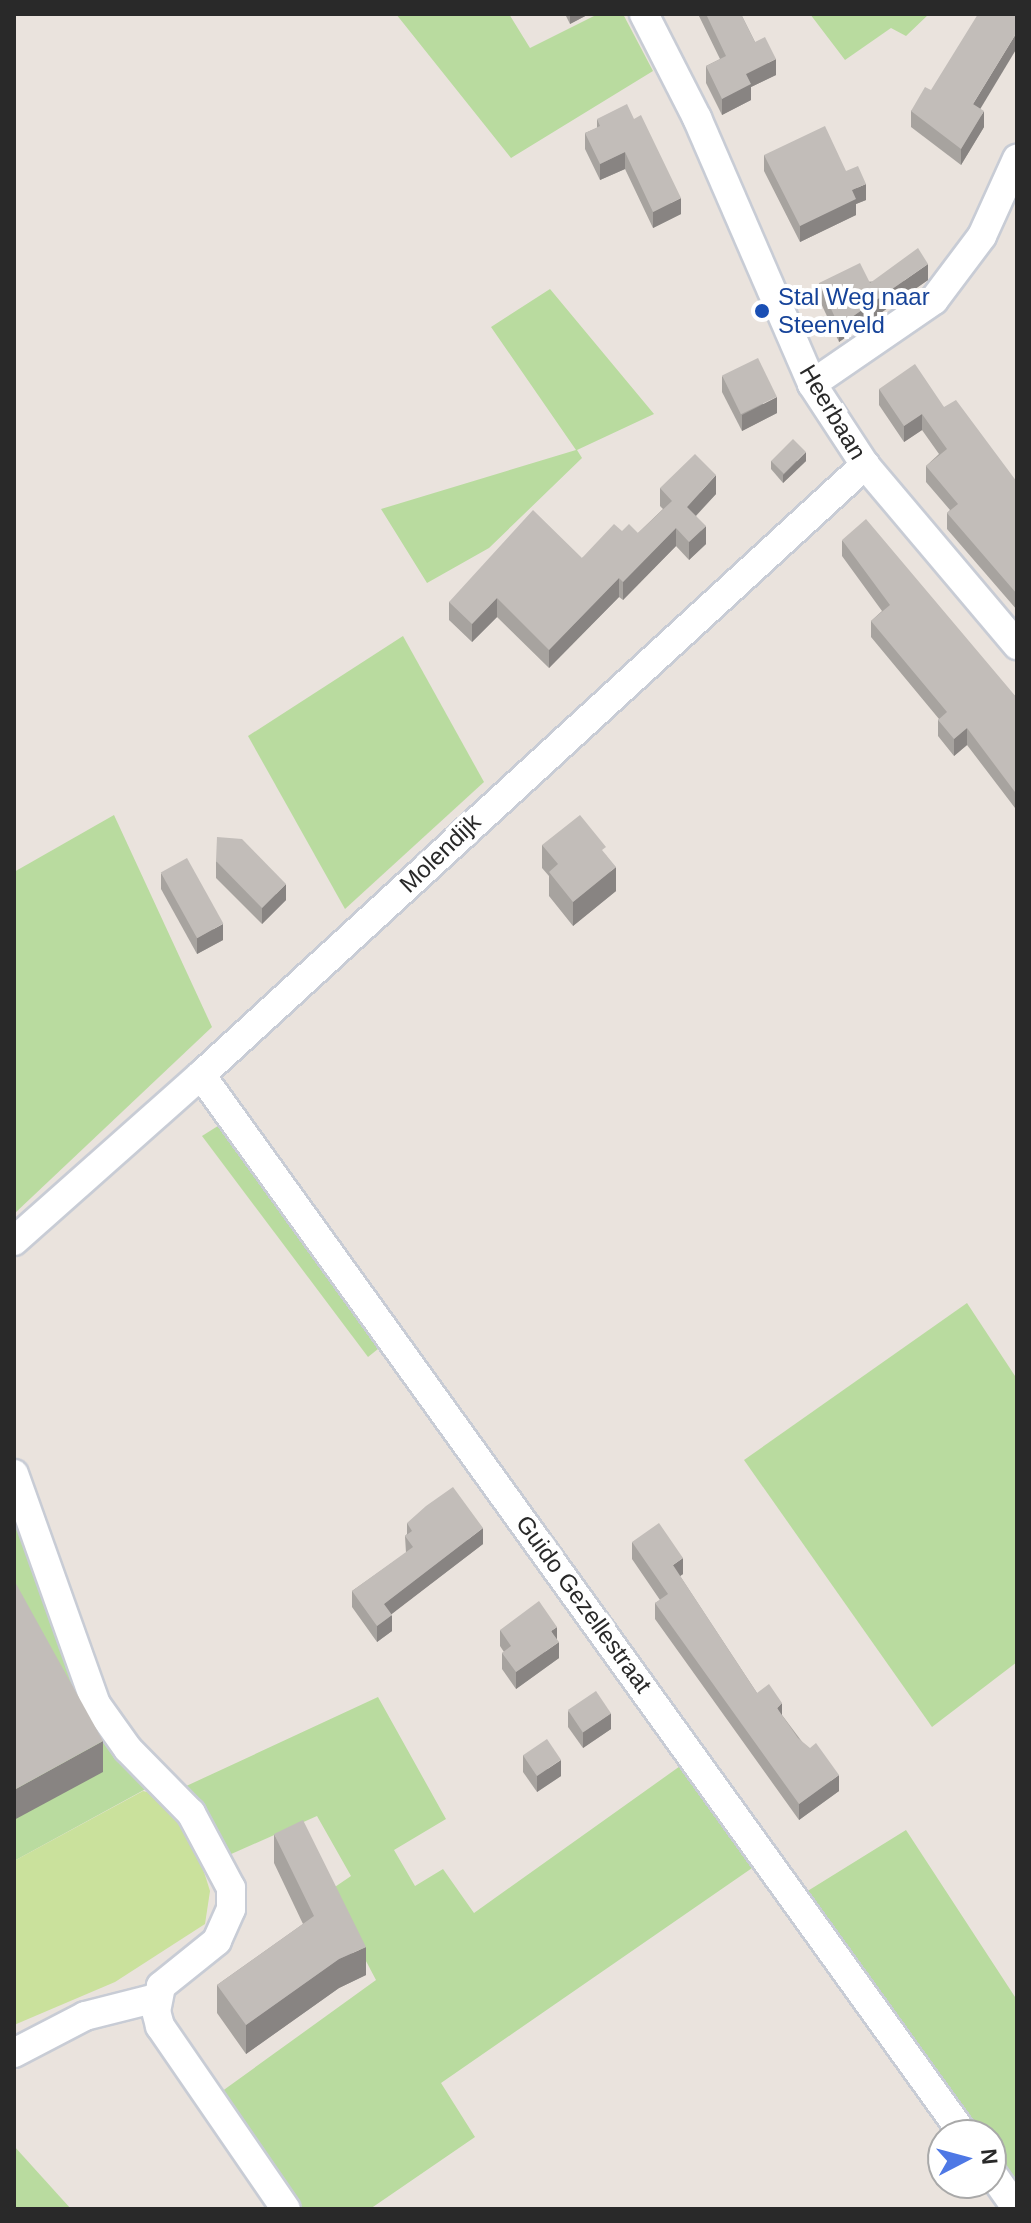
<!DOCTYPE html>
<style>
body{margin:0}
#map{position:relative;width:1031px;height:2223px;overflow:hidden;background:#eae3dd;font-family:Helvetica,sans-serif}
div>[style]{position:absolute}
.green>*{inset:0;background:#b9db9f}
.pitch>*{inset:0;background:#cae19c}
.roads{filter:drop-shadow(2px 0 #c8ccd5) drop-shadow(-2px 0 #c8ccd5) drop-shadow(0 2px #c8ccd5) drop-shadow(0 -2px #c8ccd5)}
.minor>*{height:28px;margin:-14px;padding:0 14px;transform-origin:14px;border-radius:14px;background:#fff}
.wall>*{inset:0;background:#a7a39f}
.shaded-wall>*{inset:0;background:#888482}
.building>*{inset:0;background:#c2bdb9;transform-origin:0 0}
.dots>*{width:22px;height:22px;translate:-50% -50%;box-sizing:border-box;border:4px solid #fff;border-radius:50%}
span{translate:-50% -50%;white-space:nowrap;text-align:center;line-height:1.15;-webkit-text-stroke:8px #fff;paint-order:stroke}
.transit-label{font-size:24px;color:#164399}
.left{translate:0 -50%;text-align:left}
.street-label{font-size:24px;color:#292929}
.frame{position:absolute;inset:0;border:16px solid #292929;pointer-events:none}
.north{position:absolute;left:927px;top:2119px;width:80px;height:80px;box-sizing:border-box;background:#fff;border:2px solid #a9a9a9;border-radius:50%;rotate:84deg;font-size:22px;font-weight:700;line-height:32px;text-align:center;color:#292929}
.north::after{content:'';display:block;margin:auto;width:28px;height:36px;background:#4e78e5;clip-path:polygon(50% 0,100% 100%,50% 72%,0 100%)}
</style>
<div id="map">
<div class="green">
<i style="clip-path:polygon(396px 14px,509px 14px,530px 48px,598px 14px,623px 14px,653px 71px,511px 158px)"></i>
<i style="clip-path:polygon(810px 14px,929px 14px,906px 36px,891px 28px,845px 60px)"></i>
<i style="clip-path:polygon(550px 289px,654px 414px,577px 450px,582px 458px,489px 548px,427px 583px,381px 509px,576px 450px,491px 327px)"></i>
<i style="clip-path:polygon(403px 636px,484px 782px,345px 909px,248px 736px)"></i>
<i style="clip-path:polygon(114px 815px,212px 1027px,14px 1214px,14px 872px)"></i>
<i style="clip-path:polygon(221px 1124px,383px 1345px,368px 1357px,202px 1136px)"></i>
<i style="clip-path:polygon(967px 1303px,1017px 1379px,1017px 1662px,932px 1727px,744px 1460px)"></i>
<i style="clip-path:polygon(14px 1502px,76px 1678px,153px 1785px,14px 1861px)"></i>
<i style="clip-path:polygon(378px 1697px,446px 1819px,394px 1850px,415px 1886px,443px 1869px,474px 1913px,683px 1764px,755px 1866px,441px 2083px,475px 2137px,370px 2209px,295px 2209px,214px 2097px,376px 1980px,329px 1891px,351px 1876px,317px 1816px,229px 1855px,212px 1823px,182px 1788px)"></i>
<i style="clip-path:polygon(906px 1830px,1017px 2000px,1017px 2185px,991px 2148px,991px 2135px,982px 2135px,806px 1892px)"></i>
<i style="clip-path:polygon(14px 2146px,71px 2209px,14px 2209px)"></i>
</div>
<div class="pitch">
<i style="clip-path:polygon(143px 1791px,159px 1795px,193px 1837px,210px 1891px,205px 1924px,115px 1982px,14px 2025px,14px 1861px)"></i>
</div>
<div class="roads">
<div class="minor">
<i style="left:644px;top:14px;width:117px;rotate:63deg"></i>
<i style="left:697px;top:118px;width:290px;rotate:66.6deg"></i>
<i style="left:812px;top:384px;width:97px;rotate:56.8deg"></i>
<i style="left:865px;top:465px;width:236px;rotate:49.8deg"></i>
<i style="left:812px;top:384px;width:148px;rotate:-34.5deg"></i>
<i style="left:934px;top:300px;width:80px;rotate:-53.1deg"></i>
<i style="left:982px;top:236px;width:85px;rotate:-65.6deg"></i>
<i style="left:201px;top:1075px;width:1306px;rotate:54.25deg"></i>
<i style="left:14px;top:1241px;width:250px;rotate:-41.6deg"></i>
<i style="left:201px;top:1075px;width:902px;rotate:-42.57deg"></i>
<i style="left:14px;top:1474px;width:244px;rotate:70.4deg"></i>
<i style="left:96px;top:1704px;width:55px;rotate:54.6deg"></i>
<i style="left:128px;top:1749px;width:90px;rotate:45.5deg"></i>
<i style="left:191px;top:1813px;width:85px;rotate:61.9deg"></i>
<i style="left:231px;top:1888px;width:21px;rotate:90deg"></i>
<i style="left:231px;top:1909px;width:35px;rotate:114deg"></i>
<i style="left:217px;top:1941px;width:72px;rotate:141.2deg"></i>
<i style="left:161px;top:1986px;width:25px;rotate:101deg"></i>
<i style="left:156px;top:2011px;width:16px;rotate:75deg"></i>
<i style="left:160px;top:2026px;width:222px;rotate:55.5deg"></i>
<i style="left:14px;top:2053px;width:80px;rotate:-27.5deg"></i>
<i style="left:85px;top:2016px;width:73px;rotate:-14.2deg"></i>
<i style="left:991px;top:2172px;width:45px;rotate:54.9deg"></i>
</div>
</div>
<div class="wall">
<i style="clip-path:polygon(565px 14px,589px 14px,570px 24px)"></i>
<i style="clip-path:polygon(698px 14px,741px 14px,755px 42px,776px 75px,751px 87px,751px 100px,722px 115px,706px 83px,706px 66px,720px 59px)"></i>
<i style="clip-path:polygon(931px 90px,980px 109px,984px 127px,961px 165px,911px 127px,911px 111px)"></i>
<i style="clip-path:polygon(597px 119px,681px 214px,653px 228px,625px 169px,600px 180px,585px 149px,585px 133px,597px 128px)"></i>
<i style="clip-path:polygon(764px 155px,846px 171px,866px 200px,856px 204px,856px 215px,800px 242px,764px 171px)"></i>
<i style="clip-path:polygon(928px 280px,839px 342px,819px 299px,819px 283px)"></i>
<i style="clip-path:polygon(722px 376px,777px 413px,742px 431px,722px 392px)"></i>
<i style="clip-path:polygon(879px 389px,944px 407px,1017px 482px,1017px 610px,947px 529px,947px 513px,950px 510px,926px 482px,926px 466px,939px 454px,922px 430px,904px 442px,879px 405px)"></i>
<i style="clip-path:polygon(771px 461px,806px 461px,783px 483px,771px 469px)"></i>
<i style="clip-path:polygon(660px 488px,716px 494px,696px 516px,706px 544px,689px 560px,676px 546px,623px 600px,619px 597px,549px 668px,497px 617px,472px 642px,449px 620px,449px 602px,582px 558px,622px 531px,638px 533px,663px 509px,660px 506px)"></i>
<i style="clip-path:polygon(842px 540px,1017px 698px,1015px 808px,967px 745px,954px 756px,938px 736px,938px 720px,939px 719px,871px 637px,871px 621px,882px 611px,842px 556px)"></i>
<i style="clip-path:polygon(542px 845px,606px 855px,616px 891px,573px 926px,549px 896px,549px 876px,542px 868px)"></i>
<i style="clip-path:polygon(216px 861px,286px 900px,262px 924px,216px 878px)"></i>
<i style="clip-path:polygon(161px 873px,223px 940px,197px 954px,161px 889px)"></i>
<i style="clip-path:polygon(407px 1523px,483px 1544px,391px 1614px,392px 1631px,377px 1642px,352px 1607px,352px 1591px,406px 1553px,405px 1536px,407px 1534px)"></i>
<i style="clip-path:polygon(632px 1542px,683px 1574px,680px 1576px,757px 1693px,782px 1715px,839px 1791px,799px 1820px,655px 1619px,655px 1603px,660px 1600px,632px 1559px)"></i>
<i style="clip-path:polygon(500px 1630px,559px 1658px,516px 1689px,502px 1669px,502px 1653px,504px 1652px,500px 1646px)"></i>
<i style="clip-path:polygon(568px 1711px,611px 1729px,583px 1748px,568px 1727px)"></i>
<i style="clip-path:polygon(523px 1755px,561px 1776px,537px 1792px,523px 1772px)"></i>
<i style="clip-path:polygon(274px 1834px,366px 1975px,339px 1988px,246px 2054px,217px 2013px,217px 1985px,303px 1924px,274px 1863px)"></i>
</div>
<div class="shaded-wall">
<i style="clip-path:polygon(573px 14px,589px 14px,570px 24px,570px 16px)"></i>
<i style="clip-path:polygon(1017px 32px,1017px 48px,973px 121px,973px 104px)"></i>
<i style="clip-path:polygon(776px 59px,776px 75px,751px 87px,751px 100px,722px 115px,722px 99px,746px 74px)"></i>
<i style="clip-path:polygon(984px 111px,984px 127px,961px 165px,961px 149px)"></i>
<i style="clip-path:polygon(625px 152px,625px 169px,600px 180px,600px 164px)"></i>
<i style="clip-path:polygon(866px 184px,866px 200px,856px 204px,856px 215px,800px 242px,800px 226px,852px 190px)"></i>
<i style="clip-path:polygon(681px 198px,681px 214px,653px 228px,653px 212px)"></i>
<i style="clip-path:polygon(928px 264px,928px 280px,839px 342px,839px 326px)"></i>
<i style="clip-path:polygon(777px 397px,777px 413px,742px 431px,742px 415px)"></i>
<i style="clip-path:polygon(922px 414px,922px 430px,904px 442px,904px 426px)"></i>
<i style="clip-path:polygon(806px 452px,806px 461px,783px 483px,783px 475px)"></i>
<i style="clip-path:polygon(716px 475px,716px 494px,687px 525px,687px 507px)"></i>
<i style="clip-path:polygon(706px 526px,706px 544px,689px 560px,689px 542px)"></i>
<i style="clip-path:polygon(676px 528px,676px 546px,623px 600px,623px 582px)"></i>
<i style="clip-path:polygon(619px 578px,619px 597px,549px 668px,549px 650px)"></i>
<i style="clip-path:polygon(497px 598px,497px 617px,472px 642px,472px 624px)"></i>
<i style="clip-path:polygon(967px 728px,967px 745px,954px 756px,954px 739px)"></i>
<i style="clip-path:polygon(1017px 790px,1017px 806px,1015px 808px,1015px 792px)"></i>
<i style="clip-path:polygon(616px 867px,616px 891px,573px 926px,573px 902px)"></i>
<i style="clip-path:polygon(286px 884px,286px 900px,262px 924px,262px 908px)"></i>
<i style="clip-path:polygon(223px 924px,223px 940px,197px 954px,197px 938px)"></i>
<i style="clip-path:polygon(483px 1528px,483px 1544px,384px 1620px,384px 1604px)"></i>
<i style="clip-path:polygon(683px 1558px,683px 1574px,673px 1581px,673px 1565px)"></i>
<i style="clip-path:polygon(392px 1615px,392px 1631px,377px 1642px,377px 1626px)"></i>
<i style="clip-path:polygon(557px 1627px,557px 1643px,551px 1631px)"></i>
<i style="clip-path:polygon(559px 1642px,559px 1658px,516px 1689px,516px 1672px)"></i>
<i style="clip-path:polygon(782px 1703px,782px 1720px,777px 1708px)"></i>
<i style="clip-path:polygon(611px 1713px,611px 1729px,583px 1748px,583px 1732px)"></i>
<i style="clip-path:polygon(103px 1741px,103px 1772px,14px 1820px,14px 1790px)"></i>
<i style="clip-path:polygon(561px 1760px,561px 1776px,537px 1792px,537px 1776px)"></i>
<i style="clip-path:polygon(839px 1775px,839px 1791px,799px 1820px,799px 1804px)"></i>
<i style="clip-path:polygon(366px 1947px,366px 1975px,339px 1988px,246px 2054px,246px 2025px,339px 1959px)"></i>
</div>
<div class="building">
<i style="clip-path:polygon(706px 14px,741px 14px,755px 42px,765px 37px,776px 59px,746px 74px,751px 84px,722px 99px,706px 66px,726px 56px)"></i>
<i style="clip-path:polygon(978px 14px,1017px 14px,1017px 32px,973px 104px,984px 111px,961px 149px,911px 111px,925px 87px,931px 90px)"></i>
<i style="clip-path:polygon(627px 104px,634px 119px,641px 115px,681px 198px,653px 212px,625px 152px,600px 164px,585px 133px,600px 126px,597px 119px)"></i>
<i style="clip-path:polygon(825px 126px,846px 171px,858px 166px,866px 184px,852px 190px,856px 199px,800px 226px,764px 155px)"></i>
<i style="clip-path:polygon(918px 248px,928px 264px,839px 326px,819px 283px,860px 263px,870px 283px)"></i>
<i style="left:758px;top:358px;width:43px;height:40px;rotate:64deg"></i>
<i style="clip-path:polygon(915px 364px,944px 407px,956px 400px,1017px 482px,1017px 594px,947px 513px,958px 504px,926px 466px,947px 449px,922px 414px,904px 426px,879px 389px)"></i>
<i style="left:793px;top:439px;width:18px;height:31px;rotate:45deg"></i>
<i style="clip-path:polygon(695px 454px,716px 475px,687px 507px,706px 526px,689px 542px,676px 528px,623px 582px,619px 578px,549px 650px,497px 598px,472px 624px,449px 602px,533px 510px,582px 558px,614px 524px,622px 531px,629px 524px,638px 533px,672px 501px,660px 488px)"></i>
<i style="clip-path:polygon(866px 519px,1017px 698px,1017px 790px,1015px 792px,967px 728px,954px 739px,938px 720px,947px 712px,871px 621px,890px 605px,842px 540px)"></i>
<i style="clip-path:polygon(580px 815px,606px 847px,602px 850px,616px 867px,573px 902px,549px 872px,558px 864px,542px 845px)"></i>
<i style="clip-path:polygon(217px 837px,242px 839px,286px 884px,262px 908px,216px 861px)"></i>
<i style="left:187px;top:858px;width:75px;height:30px;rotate:61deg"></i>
<i style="clip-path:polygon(453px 1487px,483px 1528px,384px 1604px,392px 1615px,377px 1626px,352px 1591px,413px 1547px,405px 1536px,412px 1531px,407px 1523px,426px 1506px)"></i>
<i style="clip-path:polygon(659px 1523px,683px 1558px,673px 1565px,757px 1693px,769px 1684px,782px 1703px,777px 1708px,798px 1738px,810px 1748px,816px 1743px,839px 1775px,799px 1804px,655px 1603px,668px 1594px,632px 1542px)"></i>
<i style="clip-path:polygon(14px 1580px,103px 1741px,14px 1790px)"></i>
<i style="clip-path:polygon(539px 1601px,557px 1627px,551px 1631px,559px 1642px,516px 1672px,502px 1653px,511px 1646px,500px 1630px)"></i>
<i style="left:596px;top:1691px;width:27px;height:34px;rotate:56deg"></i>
<i style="left:547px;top:1739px;width:25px;height:29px;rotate:56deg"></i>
<i style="clip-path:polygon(303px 1820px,366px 1947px,339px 1959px,246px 2025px,217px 1985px,314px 1916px,274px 1834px)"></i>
</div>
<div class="dots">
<i style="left:762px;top:311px;background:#1a4fb4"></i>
</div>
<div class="transit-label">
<span class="left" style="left:778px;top:311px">Stal Weg naar<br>Steenveld</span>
</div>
<div class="street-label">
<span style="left:833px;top:412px;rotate:59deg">Heerbaan</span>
<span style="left:440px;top:853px;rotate:-44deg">Molendijk</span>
<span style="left:584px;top:1604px;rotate:54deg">Guido Gezellestraat</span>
</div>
<div class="frame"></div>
<div class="north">N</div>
</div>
